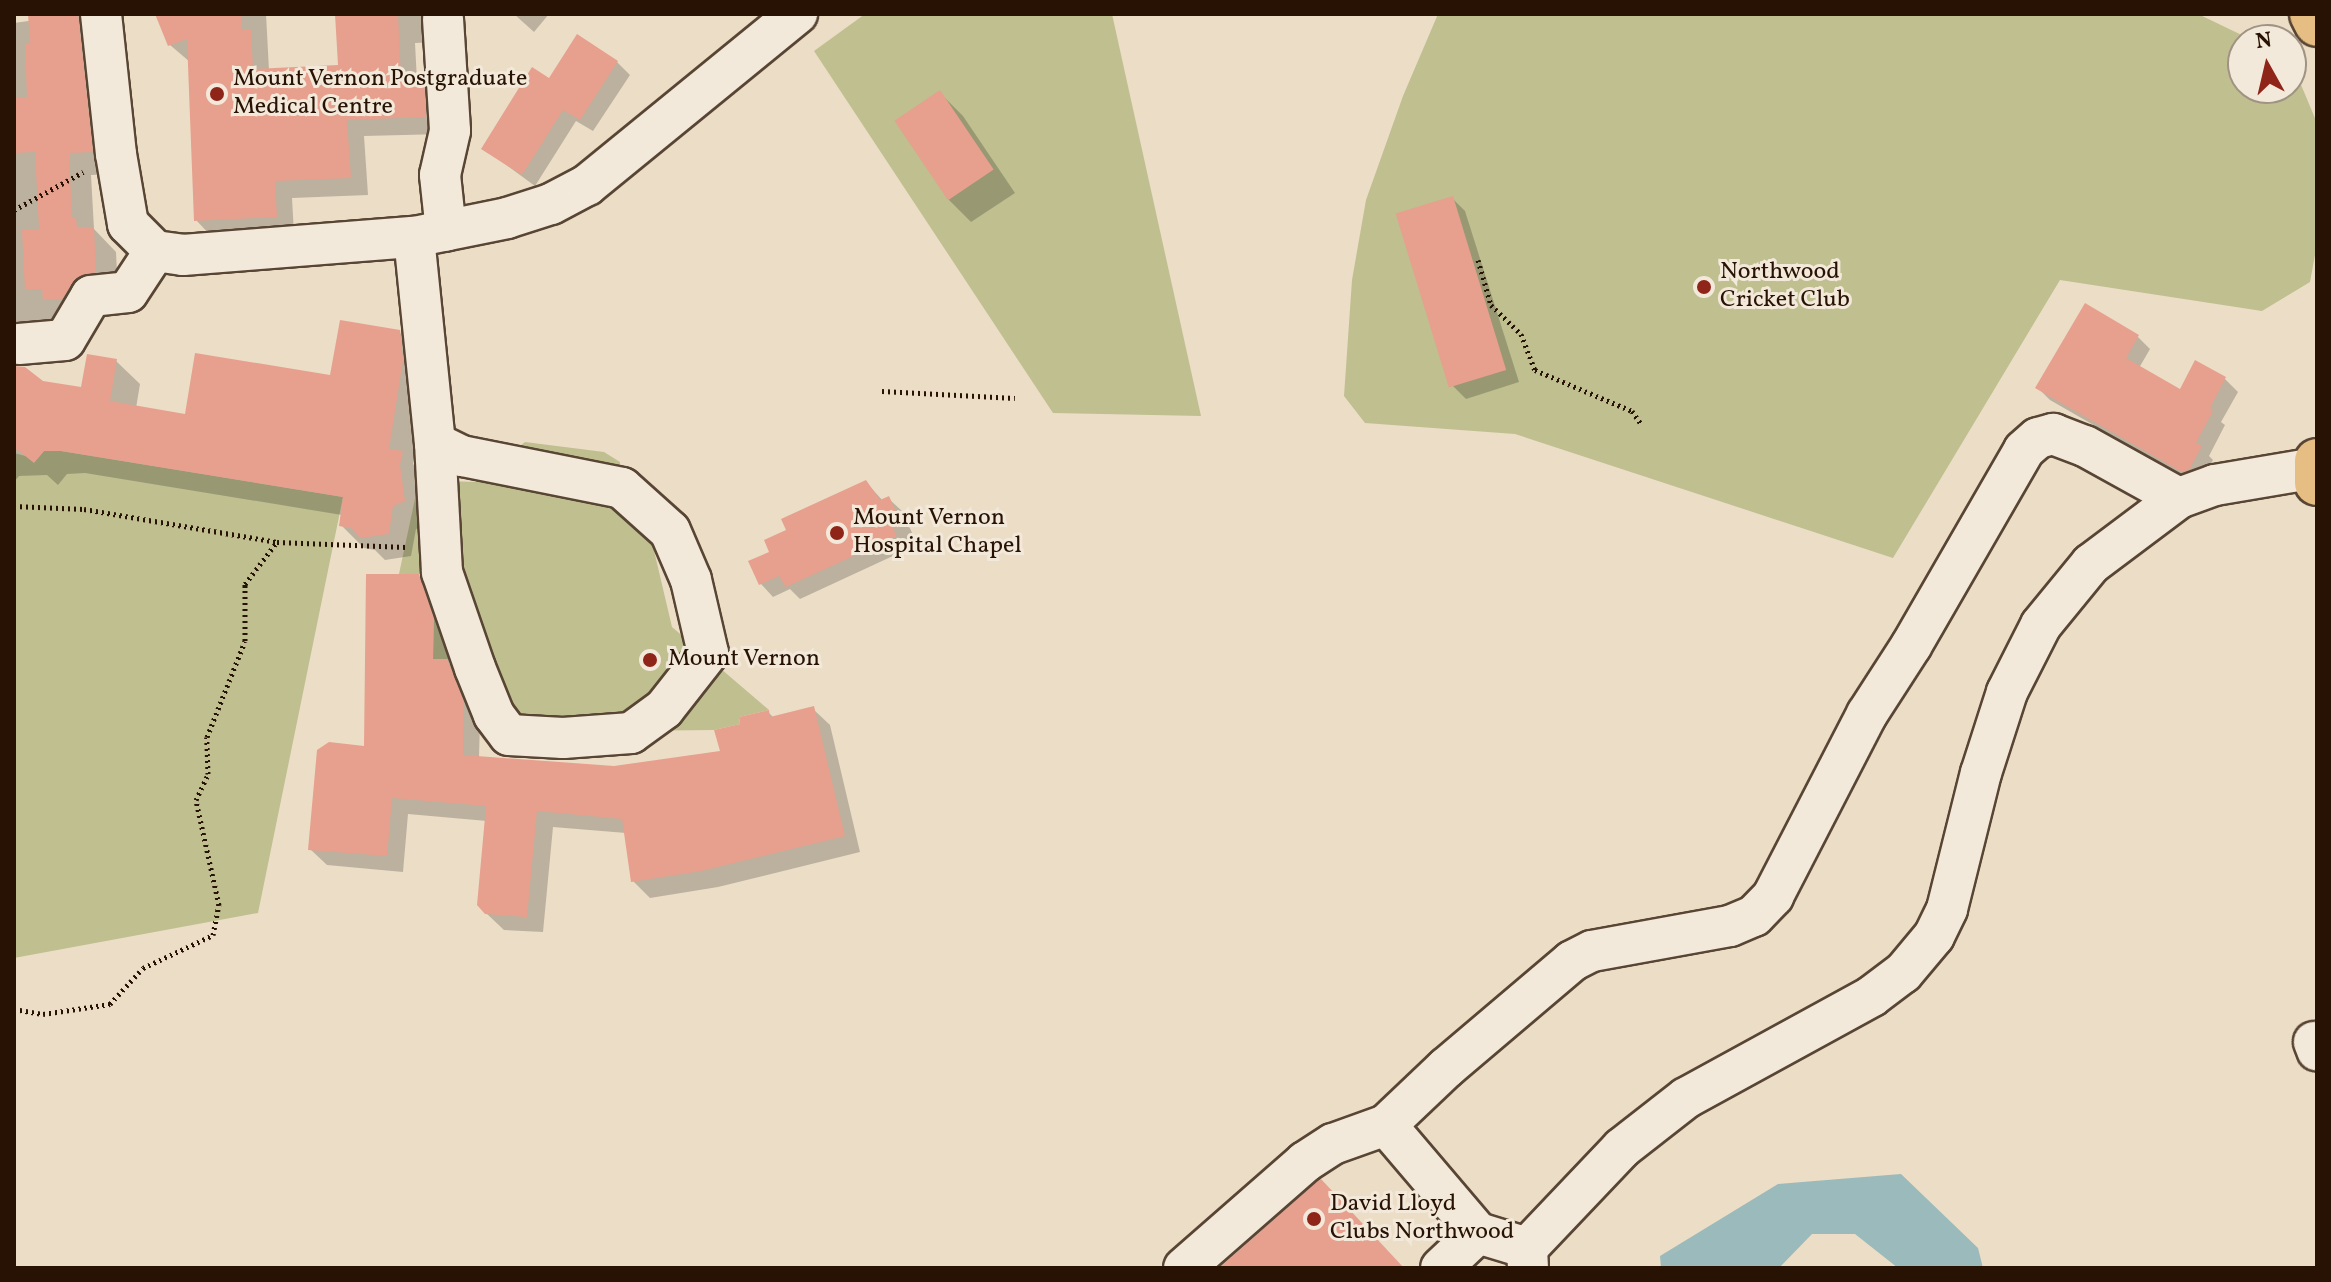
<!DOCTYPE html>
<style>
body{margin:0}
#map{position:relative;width:2331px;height:1282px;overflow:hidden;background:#ecddc6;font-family:Vollkorn,serif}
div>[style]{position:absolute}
.green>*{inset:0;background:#bfbf90}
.water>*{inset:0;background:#9ababb}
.shadow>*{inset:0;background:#0003}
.building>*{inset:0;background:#e6a08d;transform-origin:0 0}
.path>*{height:5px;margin-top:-2.5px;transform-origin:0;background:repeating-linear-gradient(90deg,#271204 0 2px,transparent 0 6px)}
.roads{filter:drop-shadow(2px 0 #584534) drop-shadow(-2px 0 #584534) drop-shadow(0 2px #584534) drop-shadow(0 -2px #584534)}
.minor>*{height:40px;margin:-20px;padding:0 20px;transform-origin:20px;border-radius:20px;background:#f3e9da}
.major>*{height:44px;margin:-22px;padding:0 22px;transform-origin:22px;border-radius:22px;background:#e6be83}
.dots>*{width:22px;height:22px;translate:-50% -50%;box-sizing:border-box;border:4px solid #f3e9da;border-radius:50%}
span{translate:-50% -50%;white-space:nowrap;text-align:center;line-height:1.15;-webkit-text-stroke:6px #f3e9da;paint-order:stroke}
.poi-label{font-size:24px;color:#271204}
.left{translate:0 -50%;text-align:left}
.frame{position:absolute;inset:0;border:16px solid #271204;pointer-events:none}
.north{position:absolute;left:2227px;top:24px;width:80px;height:80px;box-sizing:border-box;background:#f3e9da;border:2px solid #a19384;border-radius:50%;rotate:352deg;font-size:22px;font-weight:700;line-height:32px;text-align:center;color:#271204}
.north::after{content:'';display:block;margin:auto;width:28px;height:36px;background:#8f2418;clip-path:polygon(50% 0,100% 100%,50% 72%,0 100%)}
</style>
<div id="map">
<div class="green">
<i style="clip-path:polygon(865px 14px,1112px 14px,1201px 416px,1053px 413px,814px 51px)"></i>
<i style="clip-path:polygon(1438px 14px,2198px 14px,2252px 40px,2243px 40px,2243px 88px,2291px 88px,2291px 70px,2299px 80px,2317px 123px,2317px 244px,2310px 282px,2262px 311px,2060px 280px,1893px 558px,1515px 434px,1365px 423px,1344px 396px,1352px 280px,1366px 200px,1403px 96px)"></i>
<i style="clip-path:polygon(525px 442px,604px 452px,620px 462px,621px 517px,652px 542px,672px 627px,769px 710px,739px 717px,740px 724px,714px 730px,526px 732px,464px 659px,433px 659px,434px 574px,399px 574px,419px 480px,476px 482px)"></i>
<i style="clip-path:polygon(44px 451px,61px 451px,343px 497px,258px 913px,14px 958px,14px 453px,37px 459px)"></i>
</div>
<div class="water">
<i style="clip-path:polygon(1901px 1174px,1978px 1248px,1983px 1268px,1898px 1268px,1855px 1234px,1812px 1234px,1779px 1268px,1661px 1268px,1660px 1256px,1778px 1184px)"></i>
</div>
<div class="shadow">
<i style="clip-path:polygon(78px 14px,101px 37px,115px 174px,91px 175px,94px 229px,116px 252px,118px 295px,86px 322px,14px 325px,14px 23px)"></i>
<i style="clip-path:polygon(165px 14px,266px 14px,269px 70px,340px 66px,337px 14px,450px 14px,437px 42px,415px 43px,417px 81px,423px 80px,440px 98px,443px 134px,364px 136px,368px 195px,292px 198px,294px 234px,213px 238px,196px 220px,190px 62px,170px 45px,162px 27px)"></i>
<i style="clip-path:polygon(514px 14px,549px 14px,534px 32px)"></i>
<i style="clip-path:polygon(617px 62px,630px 75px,593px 131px,576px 121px,535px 186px,483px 148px,550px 81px)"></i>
<i style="clip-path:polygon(940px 93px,963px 116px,1015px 193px,971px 222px,948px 199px)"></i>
<i style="clip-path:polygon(1452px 198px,1465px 211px,1519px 382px,1466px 399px,1453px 386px)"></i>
<i style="clip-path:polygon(399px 332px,423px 355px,426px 385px,413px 464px,425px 476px,428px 524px,416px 529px,411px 556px,385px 560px,375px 550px,364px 548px,341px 525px,342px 515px,85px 473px,67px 474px,58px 485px,47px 475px,19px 476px,14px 482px,14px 367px,42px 383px,83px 389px,116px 361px,140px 384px,136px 408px,187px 416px,332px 377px)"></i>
<i style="clip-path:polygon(2138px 337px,2150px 349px,2139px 368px,2180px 391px,2196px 363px,2225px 379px,2238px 392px,2221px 422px,2225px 425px,2209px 456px,2213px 460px,2201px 482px,2196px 484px,2050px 400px,2038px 388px)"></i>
<i style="clip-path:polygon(866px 482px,883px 501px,889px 499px,902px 511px,914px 537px,904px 542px,908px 549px,800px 599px,790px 589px,773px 597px,761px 584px,751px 562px,772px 553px,789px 531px)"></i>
<i style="clip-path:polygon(418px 576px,435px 593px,450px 637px,449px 663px,464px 678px,480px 720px,479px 758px,614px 768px,722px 753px,742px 726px,768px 712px,774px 718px,813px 709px,830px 725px,860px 852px,718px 887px,650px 898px,633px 881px,626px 833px,553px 827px,543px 932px,504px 930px,486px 913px,487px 821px,408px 814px,403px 872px,327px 865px,310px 849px,366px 748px)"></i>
</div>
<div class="building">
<i style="clip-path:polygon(28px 14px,78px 14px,93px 152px,69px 153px,72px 218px,76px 218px,77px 227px,94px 227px,96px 272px,78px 277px,62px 299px,43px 300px,42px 289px,25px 290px,22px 230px,39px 229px,35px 152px,14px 153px,14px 98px,27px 97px,25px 44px,30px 44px)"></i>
<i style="clip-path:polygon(155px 14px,245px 14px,241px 17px,241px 30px,251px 30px,253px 69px,338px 65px,335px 14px,398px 14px,401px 80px,424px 78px,426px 117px,347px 120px,351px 178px,275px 181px,277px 217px,194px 221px,187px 39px,168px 46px)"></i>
<i style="clip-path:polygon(577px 34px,618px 61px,580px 120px,563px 110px,522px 175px,481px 149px,532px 67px,549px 78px)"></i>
<i style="left:940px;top:90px;width:96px;height:55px;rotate:56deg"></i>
<i style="left:1453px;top:196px;width:182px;height:60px;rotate:73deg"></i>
<i style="clip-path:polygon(2085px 303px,2139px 335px,2126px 358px,2180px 389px,2195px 360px,2226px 377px,2210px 408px,2213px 411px,2196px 443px,2202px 446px,2189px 470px,2182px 472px,2035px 388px)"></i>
<i style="clip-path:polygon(340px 320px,400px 330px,403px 360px,389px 449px,403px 451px,400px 465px,405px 501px,393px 506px,389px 534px,360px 538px,351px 528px,339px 526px,343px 497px,61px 451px,44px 451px,34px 463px,14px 447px,14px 366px,25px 367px,43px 381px,81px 387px,87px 354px,117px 359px,110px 401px,185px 414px,195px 353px,330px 375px)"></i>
<i style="clip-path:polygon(866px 480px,880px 500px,889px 496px,902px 525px,893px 529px,897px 536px,786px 587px,779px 576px,759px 585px,748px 561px,769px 552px,764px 540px,786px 530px,781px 519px)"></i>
<i style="clip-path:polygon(366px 574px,419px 574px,434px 619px,433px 659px,447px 659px,464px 701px,463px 755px,614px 766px,720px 751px,714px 730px,740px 724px,739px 717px,769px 710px,770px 717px,814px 706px,845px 836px,701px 871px,631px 882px,622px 819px,537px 811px,527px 917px,485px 914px,477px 905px,486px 806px,392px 798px,387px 856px,308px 850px,317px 750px,329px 742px,364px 746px)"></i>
<i style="clip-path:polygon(1321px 1179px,1404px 1268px,1219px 1268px,1319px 1180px)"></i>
</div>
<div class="path">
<i style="left:14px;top:210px;width:79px;rotate:-28.8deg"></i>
<i style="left:1478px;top:260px;width:47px;rotate:73.9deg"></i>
<i style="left:1491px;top:305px;width:42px;rotate:44deg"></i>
<i style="left:1521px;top:334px;width:39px;rotate:69deg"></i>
<i style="left:1535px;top:370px;width:105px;rotate:22.9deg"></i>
<i style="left:1632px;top:411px;width:16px;rotate:55deg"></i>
<i style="left:882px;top:391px;width:133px;rotate:3deg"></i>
<i style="left:14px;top:506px;width:70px;rotate:2.5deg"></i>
<i style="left:84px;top:509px;width:196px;rotate:9.7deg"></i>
<i style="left:277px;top:542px;width:129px;rotate:2.2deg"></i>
<i style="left:14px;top:1009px;width:29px;rotate:10deg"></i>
<i style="left:43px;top:1014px;width:68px;rotate:-8.5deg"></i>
<i style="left:110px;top:1004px;width:49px;rotate:-47.5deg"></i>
<i style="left:143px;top:968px;width:77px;rotate:-25.2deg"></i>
<i style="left:213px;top:935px;width:31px;rotate:-79deg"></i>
<i style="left:219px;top:905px;width:107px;rotate:-102.4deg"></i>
<i style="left:196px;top:800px;width:29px;rotate:-65deg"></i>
<i style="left:208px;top:774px;width:37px;rotate:-92deg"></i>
<i style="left:207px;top:737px;width:103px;rotate:-68.4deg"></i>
<i style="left:245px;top:641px;width:57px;rotate:-90deg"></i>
<i style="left:245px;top:584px;width:53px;rotate:-52.7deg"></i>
</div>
<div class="roads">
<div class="minor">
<i style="left:101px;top:14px;width:141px;rotate:83.9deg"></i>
<i style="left:116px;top:154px;width:71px;rotate:80.3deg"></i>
<i style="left:128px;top:224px;width:38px;rotate:45deg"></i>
<i style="left:155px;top:251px;width:28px;rotate:8deg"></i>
<i style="left:183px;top:255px;width:232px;rotate:-4.5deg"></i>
<i style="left:414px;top:237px;width:95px;rotate:-11.5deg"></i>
<i style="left:507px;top:218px;width:46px;rotate:-17.7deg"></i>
<i style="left:551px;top:204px;width:41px;rotate:-27.8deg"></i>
<i style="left:587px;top:185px;width:271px;rotate:-39.2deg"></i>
<i style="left:443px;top:19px;width:112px;rotate:86.4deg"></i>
<i style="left:450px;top:131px;width:45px;rotate:102.8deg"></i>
<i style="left:440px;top:175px;width:56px;rotate:83.9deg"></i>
<i style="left:414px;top:237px;width:207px;rotate:84.2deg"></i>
<i style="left:435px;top:443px;width:30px;rotate:26deg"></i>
<i style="left:462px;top:456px;width:163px;rotate:11.3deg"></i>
<i style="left:622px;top:488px;width:64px;rotate:41.9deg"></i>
<i style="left:670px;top:531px;width:53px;rotate:66.8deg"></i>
<i style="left:691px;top:580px;width:75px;rotate:76.9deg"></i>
<i style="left:708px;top:653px;width:71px;rotate:128.2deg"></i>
<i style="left:664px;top:709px;width:41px;rotate:144deg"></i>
<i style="left:631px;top:733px;width:68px;rotate:175.8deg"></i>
<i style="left:563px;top:738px;width:54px;rotate:-176.8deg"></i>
<i style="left:509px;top:735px;width:25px;rotate:-127deg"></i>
<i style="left:494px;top:715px;width:51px;rotate:-112deg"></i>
<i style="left:475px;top:668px;width:102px;rotate:-109deg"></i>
<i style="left:442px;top:572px;width:129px;rotate:-93.1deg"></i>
<i style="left:19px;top:344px;width:46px;rotate:-5deg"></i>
<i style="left:65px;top:340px;width:51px;rotate:-59.4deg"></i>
<i style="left:91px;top:296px;width:37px;rotate:-6deg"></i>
<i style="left:128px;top:292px;width:49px;rotate:-56.6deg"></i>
<i style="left:2314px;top:1042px;width:9px;rotate:69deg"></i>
<i style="left:1386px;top:1125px;width:142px;rotate:49.6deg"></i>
<i style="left:1478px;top:1233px;width:51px;rotate:17deg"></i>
<i style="left:1184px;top:1268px;width:161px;rotate:-41.2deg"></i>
<i style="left:1305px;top:1162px;width:33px;rotate:-33deg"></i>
<i style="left:1333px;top:1144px;width:56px;rotate:-19.7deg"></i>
<i style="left:1386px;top:1125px;width:83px;rotate:-43.5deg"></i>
<i style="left:1446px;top:1068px;width:165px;rotate:-40.3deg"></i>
<i style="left:1572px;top:961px;width:22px;rotate:-27deg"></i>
<i style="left:1592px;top:951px;width:140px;rotate:-10.3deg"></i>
<i style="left:1730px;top:926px;width:26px;rotate:-23deg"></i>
<i style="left:1754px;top:916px;width:28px;rotate:-46deg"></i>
<i style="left:1773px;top:896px;width:205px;rotate:-62.7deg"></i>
<i style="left:1867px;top:714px;width:81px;rotate:-57.1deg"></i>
<i style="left:1911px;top:646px;width:226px;rotate:-60deg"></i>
<i style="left:2024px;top:450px;width:18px;rotate:-41deg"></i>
<i style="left:2038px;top:438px;width:16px;rotate:-15deg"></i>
<i style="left:2053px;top:434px;width:34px;rotate:21deg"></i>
<i style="left:2085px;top:446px;width:107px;rotate:29deg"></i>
<i style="left:1441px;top:1268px;width:51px;rotate:-43.4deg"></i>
<i style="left:1528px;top:1268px;width:20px;rotate:-93deg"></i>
<i style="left:1527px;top:1248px;width:138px;rotate:-46.5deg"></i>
<i style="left:1622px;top:1148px;width:81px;rotate:-38deg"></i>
<i style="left:1686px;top:1098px;width:212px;rotate:-28.7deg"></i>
<i style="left:1872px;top:996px;width:39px;rotate:-37deg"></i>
<i style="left:1903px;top:973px;width:48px;rotate:-50deg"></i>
<i style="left:1934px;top:936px;width:30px;rotate:-64deg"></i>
<i style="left:1947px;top:909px;width:140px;rotate:-76deg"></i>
<i style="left:1981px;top:773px;width:85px;rotate:-72.2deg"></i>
<i style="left:2007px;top:692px;width:75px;rotate:-63.1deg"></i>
<i style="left:2041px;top:625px;width:79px;rotate:-50.7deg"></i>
<i style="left:2091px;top:564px;width:110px;rotate:-36.9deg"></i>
<i style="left:2179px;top:498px;width:38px;rotate:-20deg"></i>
<i style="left:2215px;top:485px;width:102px;rotate:-9.6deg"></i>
</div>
<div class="major">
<i style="left:2312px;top:14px;width:11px;rotate:63deg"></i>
<i style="left:2317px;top:461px;width:22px;rotate:90deg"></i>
</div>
</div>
<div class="dots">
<i style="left:217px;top:94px;background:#8f2418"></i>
<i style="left:1704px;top:287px;background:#8f2418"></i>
<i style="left:837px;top:533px;background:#8f2418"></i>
<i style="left:650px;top:660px;background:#8f2418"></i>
<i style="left:1314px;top:1219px;background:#8f2418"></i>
</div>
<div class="poi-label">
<span class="left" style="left:233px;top:94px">Mount Vernon Postgraduate<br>Medical Centre</span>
<span class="left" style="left:1720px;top:287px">Northwood<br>Cricket Club</span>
<span class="left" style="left:853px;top:533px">Mount Vernon<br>Hospital Chapel</span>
<span class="left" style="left:668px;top:660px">Mount Vernon</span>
<span class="left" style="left:1330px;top:1219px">David Lloyd<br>Clubs Northwood</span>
</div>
<div class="frame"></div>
<div class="north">N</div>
</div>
